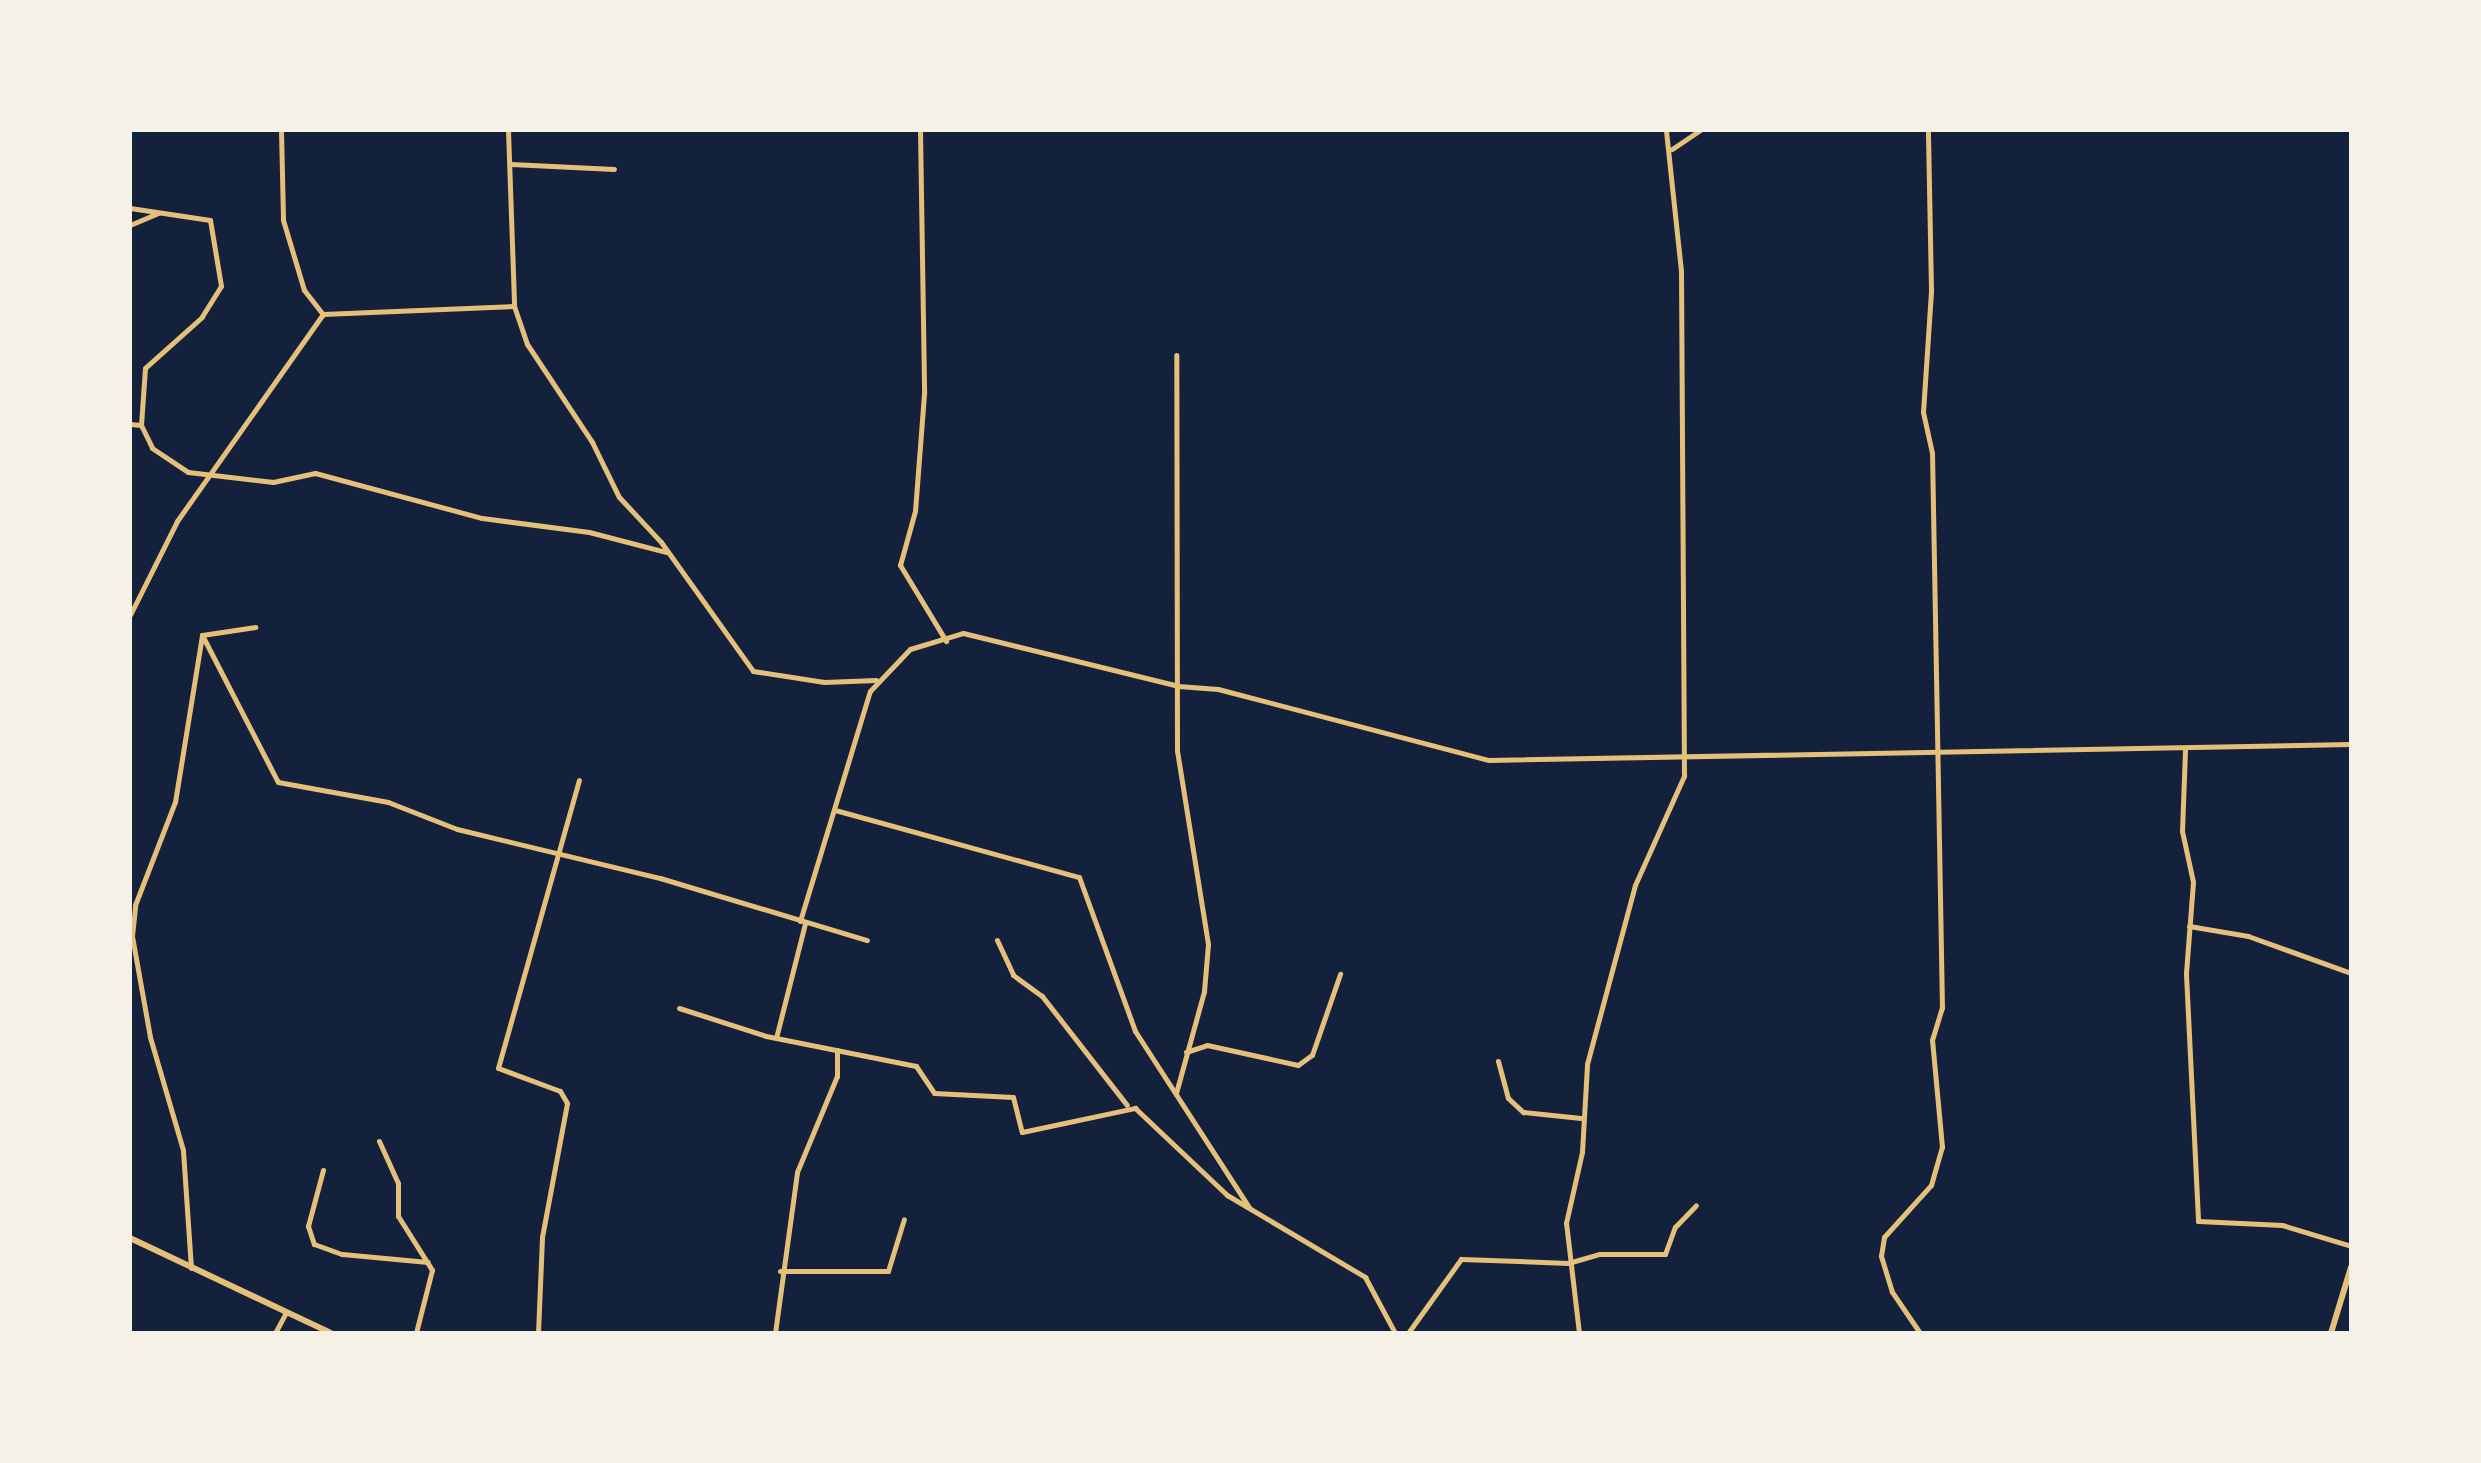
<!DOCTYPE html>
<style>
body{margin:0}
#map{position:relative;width:2481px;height:1463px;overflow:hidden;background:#14213d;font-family:Barlow,sans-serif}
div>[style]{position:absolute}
.minor>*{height:5px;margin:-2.5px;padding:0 2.5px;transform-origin:2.5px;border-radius:2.5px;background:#e5c07b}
.tertiary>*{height:6px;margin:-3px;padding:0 3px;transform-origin:3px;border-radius:3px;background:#e5c07b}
span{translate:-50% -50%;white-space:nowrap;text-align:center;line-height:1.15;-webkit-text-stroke:6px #f6f1e7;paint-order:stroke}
.frame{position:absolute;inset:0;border:132px solid #f6f1e7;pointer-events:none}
</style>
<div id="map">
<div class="minor">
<i style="left:281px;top:130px;width:90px;rotate:88.7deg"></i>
<i style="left:283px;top:220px;width:73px;rotate:73.3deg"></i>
<i style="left:304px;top:290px;width:31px;rotate:52deg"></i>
<i style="left:323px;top:314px;width:191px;rotate:-2.4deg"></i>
<i style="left:508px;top:130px;width:176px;rotate:88deg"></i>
<i style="left:514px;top:306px;width:40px;rotate:71.1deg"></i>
<i style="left:527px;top:344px;width:118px;rotate:56.4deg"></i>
<i style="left:592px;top:442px;width:61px;rotate:63.9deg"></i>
<i style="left:619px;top:497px;width:62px;rotate:47deg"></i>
<i style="left:661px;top:542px;width:158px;rotate:54.5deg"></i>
<i style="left:753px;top:671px;width:72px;rotate:8.8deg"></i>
<i style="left:824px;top:682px;width:52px;rotate:-2.2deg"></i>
<i style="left:920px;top:130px;width:264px;rotate:89.1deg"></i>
<i style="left:924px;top:394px;width:117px;rotate:94.4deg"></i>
<i style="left:915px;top:511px;width:56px;rotate:105.5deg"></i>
<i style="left:900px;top:565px;width:89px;rotate:58.8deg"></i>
<i style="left:1672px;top:149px;width:34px;rotate:-34deg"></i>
<i style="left:511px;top:164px;width:103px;rotate:2.8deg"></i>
<i style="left:130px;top:208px;width:81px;rotate:8.5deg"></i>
<i style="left:210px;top:220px;width:67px;rotate:80.5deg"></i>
<i style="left:221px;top:286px;width:36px;rotate:122deg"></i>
<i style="left:202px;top:317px;width:76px;rotate:138.2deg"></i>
<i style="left:145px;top:368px;width:57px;rotate:94deg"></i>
<i style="left:130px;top:225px;width:30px;rotate:-23deg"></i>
<i style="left:130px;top:424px;width:11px;rotate:5deg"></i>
<i style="left:141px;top:425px;width:25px;rotate:64deg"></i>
<i style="left:152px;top:448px;width:43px;rotate:33.7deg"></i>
<i style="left:188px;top:472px;width:86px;rotate:6.7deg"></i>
<i style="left:273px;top:482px;width:43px;rotate:-12.1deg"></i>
<i style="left:315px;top:473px;width:173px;rotate:15.1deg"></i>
<i style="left:482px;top:518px;width:108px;rotate:7.5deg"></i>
<i style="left:589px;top:532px;width:80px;rotate:14.6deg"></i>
<i style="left:130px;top:615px;width:105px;rotate:-63.4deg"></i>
<i style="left:177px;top:521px;width:253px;rotate:-54.8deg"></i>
<i style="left:202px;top:635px;width:165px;rotate:62.7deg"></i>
<i style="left:278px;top:782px;width:112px;rotate:10.3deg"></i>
<i style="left:388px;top:802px;width:74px;rotate:21.4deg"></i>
<i style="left:457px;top:829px;width:209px;rotate:13.6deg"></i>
<i style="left:660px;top:878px;width:216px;rotate:16.7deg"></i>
<i style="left:2185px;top:750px;width:81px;rotate:92.1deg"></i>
<i style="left:2182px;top:831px;width:52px;rotate:77.8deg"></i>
<i style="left:2193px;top:882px;width:92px;rotate:94.4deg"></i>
<i style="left:2186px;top:974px;width:247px;rotate:87.2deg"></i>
<i style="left:2198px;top:1221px;width:84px;rotate:2.7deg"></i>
<i style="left:2282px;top:1225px;width:72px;rotate:16.9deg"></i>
<i style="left:835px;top:810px;width:253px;rotate:15.4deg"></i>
<i style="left:1079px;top:877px;width:164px;rotate:70deg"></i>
<i style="left:1135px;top:1031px;width:210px;rotate:57.1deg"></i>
<i style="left:800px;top:921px;width:240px;rotate:-73.1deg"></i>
<i style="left:870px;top:691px;width:58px;rotate:-46.4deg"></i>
<i style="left:910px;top:649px;width:55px;rotate:-16.8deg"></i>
<i style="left:963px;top:633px;width:221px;rotate:13.8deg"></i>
<i style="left:1178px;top:686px;width:40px;rotate:4.3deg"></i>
<i style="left:1218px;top:689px;width:280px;rotate:14.7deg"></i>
<i style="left:1489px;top:760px;width:862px;rotate:-1.06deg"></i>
<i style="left:2189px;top:926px;width:60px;rotate:9.6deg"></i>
<i style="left:2248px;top:936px;width:109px;rotate:19.8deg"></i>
<i style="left:997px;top:940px;width:38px;rotate:65deg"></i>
<i style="left:1013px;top:975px;width:36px;rotate:36deg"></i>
<i style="left:1042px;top:996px;width:138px;rotate:52.1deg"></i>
<i style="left:679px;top:1008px;width:91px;rotate:17.8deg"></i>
<i style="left:766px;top:1036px;width:153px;rotate:11.3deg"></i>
<i style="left:916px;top:1066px;width:32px;rotate:56deg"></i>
<i style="left:934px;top:1093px;width:79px;rotate:2.9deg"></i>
<i style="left:1013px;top:1097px;width:36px;rotate:76deg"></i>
<i style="left:1022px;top:1132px;width:116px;rotate:-12deg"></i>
<i style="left:1135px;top:1108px;width:127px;rotate:43.4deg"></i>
<i style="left:1227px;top:1195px;width:161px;rotate:30.7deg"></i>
<i style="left:1365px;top:1277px;width:64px;rotate:61.8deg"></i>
<i style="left:776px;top:1038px;width:119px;rotate:-75.8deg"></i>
<i style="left:1186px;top:1052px;width:22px;rotate:-18deg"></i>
<i style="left:1207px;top:1045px;width:93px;rotate:12.4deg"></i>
<i style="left:1298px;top:1065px;width:17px;rotate:-36deg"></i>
<i style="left:1312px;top:1055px;width:86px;rotate:-70.9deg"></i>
<i style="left:1498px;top:1061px;width:38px;rotate:75deg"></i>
<i style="left:1508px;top:1098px;width:21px;rotate:43deg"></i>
<i style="left:1523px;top:1112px;width:58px;rotate:5.9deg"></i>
<i style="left:1176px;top:1093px;width:106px;rotate:-74.6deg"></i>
<i style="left:1204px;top:991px;width:47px;rotate:-85.1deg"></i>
<i style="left:1208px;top:944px;width:195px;rotate:-99.1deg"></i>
<i style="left:1177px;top:751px;width:396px;rotate:-90.1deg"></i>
<i style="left:379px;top:1141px;width:46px;rotate:65.7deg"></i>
<i style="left:398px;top:1183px;width:33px;rotate:90deg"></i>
<i style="left:398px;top:1216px;width:64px;rotate:57.8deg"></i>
<i style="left:432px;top:1270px;width:65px;rotate:104.3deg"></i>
<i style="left:323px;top:1170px;width:58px;rotate:105deg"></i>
<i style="left:308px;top:1226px;width:19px;rotate:72deg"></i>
<i style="left:314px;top:1244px;width:30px;rotate:20deg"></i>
<i style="left:342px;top:1254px;width:86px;rotate:5.3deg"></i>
<i style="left:191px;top:1268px;width:118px;rotate:-93.9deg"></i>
<i style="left:183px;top:1150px;width:118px;rotate:-106.3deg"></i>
<i style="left:150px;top:1037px;width:103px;rotate:-100.1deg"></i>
<i style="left:132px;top:936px;width:31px;rotate:-84deg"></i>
<i style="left:135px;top:905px;width:110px;rotate:-68.8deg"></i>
<i style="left:175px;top:802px;width:169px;rotate:-80.8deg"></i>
<i style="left:202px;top:635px;width:54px;rotate:-8.6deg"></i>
<i style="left:780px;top:1271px;width:108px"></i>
<i style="left:888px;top:1271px;width:54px;rotate:-72.9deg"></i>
<i style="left:275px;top:1333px;width:24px;rotate:-62deg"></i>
<i style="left:538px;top:1333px;width:96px;rotate:-87.6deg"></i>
<i style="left:542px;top:1237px;width:136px;rotate:-79.4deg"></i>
<i style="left:567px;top:1103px;width:14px;rotate:-120deg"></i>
<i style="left:560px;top:1091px;width:66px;rotate:-159.6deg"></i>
<i style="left:498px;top:1068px;width:299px;rotate:-74.3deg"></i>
<i style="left:775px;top:1333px;width:162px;rotate:-82.2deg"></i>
<i style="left:797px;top:1172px;width:104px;rotate:-67.4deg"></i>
<i style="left:837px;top:1076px;width:26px;rotate:-90deg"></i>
<i style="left:1408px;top:1333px;width:91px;rotate:-54.4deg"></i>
<i style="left:1461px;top:1259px;width:107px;rotate:2.1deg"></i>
<i style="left:1568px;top:1263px;width:33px;rotate:-16deg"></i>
<i style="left:1600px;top:1254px;width:65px"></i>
<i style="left:1665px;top:1254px;width:29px;rotate:-70deg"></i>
<i style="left:1675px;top:1227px;width:30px;rotate:-46deg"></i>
<i style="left:1579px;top:1333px;width:111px;rotate:-96.7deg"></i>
<i style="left:1566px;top:1223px;width:73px;rotate:-77.3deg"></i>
<i style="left:1582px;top:1152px;width:88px;rotate:-86.7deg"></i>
<i style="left:1587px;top:1064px;width:185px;rotate:-75deg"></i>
<i style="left:1635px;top:885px;width:120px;rotate:-65.8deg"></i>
<i style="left:1684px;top:776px;width:505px;rotate:-90.34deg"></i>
<i style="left:1681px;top:271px;width:142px;rotate:-96.1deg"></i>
<i style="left:1920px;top:1333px;width:50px;rotate:-124.3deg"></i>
<i style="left:1892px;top:1292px;width:38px;rotate:-107deg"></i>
<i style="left:1881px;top:1256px;width:19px;rotate:-81deg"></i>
<i style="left:1884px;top:1237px;width:70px;rotate:-47.9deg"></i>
<i style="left:1931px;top:1185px;width:40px;rotate:-74deg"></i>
<i style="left:1942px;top:1147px;width:107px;rotate:-95.3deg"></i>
<i style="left:1932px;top:1040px;width:34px;rotate:-73deg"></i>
<i style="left:1942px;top:1008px;width:555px;rotate:-91.03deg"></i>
<i style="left:1932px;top:453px;width:42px;rotate:-102.4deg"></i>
<i style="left:1923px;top:412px;width:122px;rotate:-86.2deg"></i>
<i style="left:1931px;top:290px;width:160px;rotate:-91.1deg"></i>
</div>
<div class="tertiary">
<i style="left:130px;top:1238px;width:222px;rotate:25.3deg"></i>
<i style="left:2331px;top:1333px;width:69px;rotate:-73.1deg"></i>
</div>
<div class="frame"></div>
</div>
